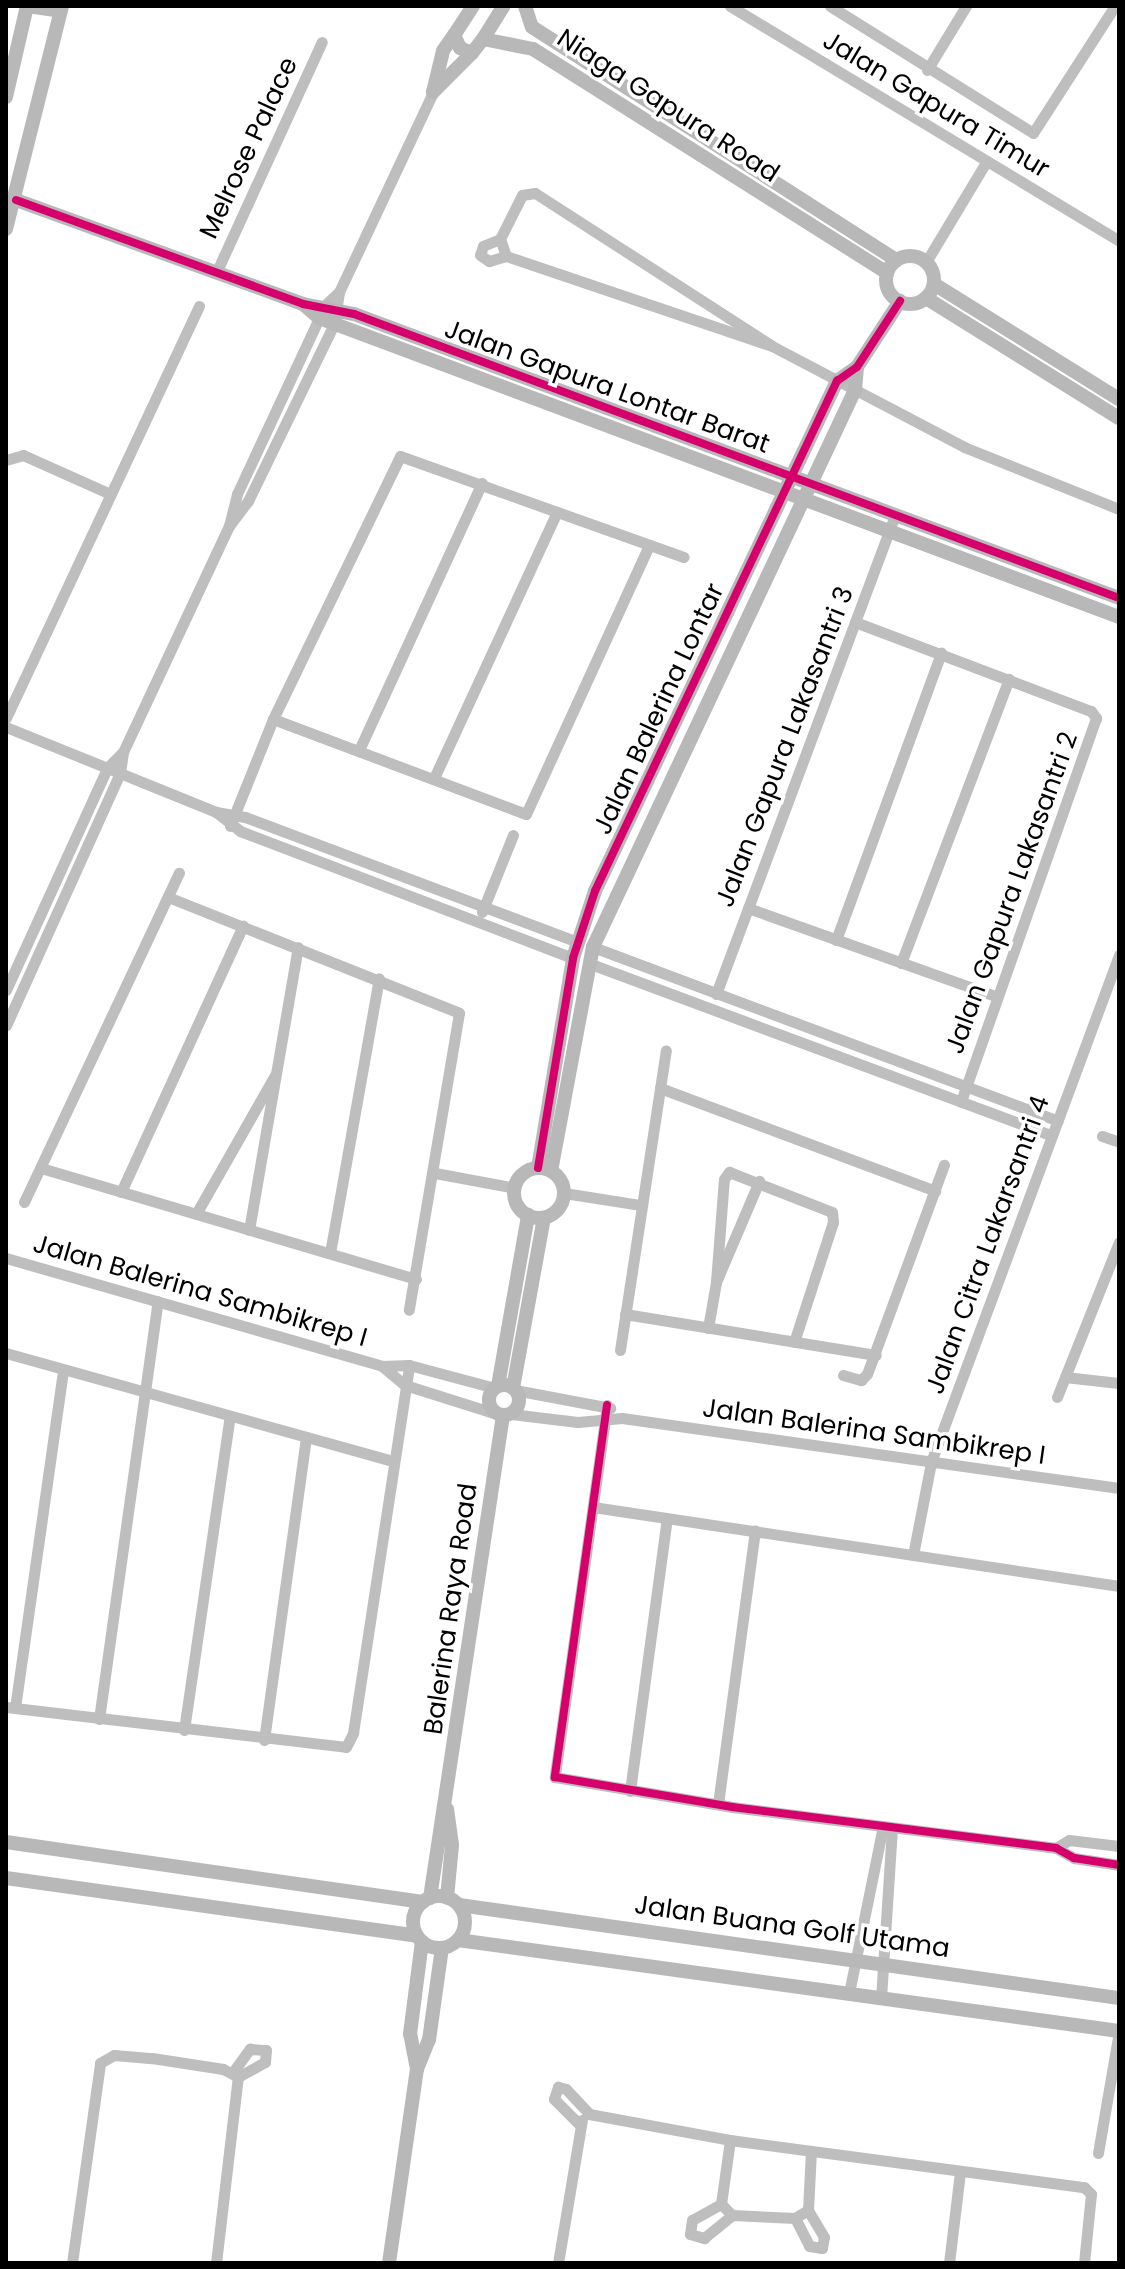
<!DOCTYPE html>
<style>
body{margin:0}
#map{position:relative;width:1125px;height:2269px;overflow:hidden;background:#fff;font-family:Poppins,sans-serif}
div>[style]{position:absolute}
.street>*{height:11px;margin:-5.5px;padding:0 5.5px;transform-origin:5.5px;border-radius:5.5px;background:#bebebe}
.secondary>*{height:14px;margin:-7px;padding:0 7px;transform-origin:7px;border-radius:7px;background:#b8b8b8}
.secondary>.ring{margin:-7px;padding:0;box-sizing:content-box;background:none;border:14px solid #b8b8b8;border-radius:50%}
.cycleway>*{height:8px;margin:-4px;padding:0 4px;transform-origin:4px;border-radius:4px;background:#d6006c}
span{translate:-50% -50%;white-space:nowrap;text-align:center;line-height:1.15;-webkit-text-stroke:7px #fff;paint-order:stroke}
.street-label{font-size:26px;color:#000}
.frame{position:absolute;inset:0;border:8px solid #000;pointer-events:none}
</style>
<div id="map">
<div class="street">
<i style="left:730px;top:6px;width:454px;rotate:31.1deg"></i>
<i style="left:830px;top:6px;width:239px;rotate:32deg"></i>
<i style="left:1033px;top:133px;width:151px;rotate:-57.2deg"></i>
<i style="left:927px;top:70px;width:75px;rotate:-58.6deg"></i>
<i style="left:500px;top:239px;width:18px;rotate:158deg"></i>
<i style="left:483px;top:246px;width:9px;rotate:108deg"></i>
<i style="left:480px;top:255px;width:11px;rotate:34deg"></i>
<i style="left:489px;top:261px;width:18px;rotate:-16deg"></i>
<i style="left:926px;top:262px;width:117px;rotate:-59deg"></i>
<i style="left:216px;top:273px;width:254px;rotate:-65.4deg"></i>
<i style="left:772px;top:346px;width:281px;rotate:-161.3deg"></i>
<i style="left:506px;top:256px;width:18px;rotate:-109deg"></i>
<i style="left:500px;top:239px;width:49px;rotate:-63.4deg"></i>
<i style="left:522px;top:195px;width:13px;rotate:-9deg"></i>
<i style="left:535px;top:193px;width:282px;rotate:32.8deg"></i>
<i style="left:772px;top:346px;width:217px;rotate:27.7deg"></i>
<i style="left:964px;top:447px;width:167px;rotate:21.8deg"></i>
<i style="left:6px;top:460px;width:18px;rotate:-16deg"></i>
<i style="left:23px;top:455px;width:95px;rotate:24.1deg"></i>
<i style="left:229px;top:526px;width:33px;rotate:-76deg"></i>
<i style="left:237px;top:494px;width:208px;rotate:-65deg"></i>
<i style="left:325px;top:305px;width:19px;rotate:-43deg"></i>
<i style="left:339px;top:292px;width:221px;rotate:-64.8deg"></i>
<i style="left:855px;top:622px;width:252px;rotate:20.7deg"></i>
<i style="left:1091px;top:711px;width:9px;rotate:54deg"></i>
<i style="left:1096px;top:718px;width:407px;rotate:109.4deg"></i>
<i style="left:6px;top:718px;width:455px;rotate:-64.9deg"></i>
<i style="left:273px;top:719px;width:270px;rotate:20.6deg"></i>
<i style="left:526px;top:814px;width:296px;rotate:-65.4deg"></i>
<i style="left:6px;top:727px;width:227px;rotate:22deg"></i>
<i style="left:216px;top:812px;width:29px;rotate:10deg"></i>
<i style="left:245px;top:817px;width:355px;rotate:20.6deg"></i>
<i style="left:359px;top:750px;width:294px;rotate:-65.3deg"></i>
<i style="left:123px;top:752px;width:250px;rotate:-64.9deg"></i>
<i style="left:229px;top:526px;width:31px;rotate:-53deg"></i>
<i style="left:248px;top:501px;width:197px;rotate:-64.1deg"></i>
<i style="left:334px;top:324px;width:32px;rotate:-81deg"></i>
<i style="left:434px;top:778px;width:293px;rotate:-65.2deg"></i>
<i style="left:216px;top:812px;width:31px;rotate:38deg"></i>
<i style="left:240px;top:831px;width:356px;rotate:20.9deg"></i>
<i style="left:230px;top:826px;width:115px;rotate:-68.1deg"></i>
<i style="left:273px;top:719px;width:292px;rotate:-64.2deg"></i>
<i style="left:400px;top:456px;width:301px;rotate:19.6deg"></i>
<i style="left:168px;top:897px;width:313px;rotate:21.7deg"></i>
<i style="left:459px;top:1013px;width:301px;rotate:99.6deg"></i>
<i style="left:748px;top:908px;width:262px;rotate:19.6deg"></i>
<i style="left:482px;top:912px;width:83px;rotate:-68.1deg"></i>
<i style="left:836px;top:940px;width:306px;rotate:-69.9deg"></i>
<i style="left:593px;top:947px;width:496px;rotate:20.5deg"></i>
<i style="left:588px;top:963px;width:495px;rotate:20.4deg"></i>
<i style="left:901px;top:963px;width:304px;rotate:-69.2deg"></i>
<i style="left:6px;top:990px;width:244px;rotate:-65.5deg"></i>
<i style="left:107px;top:768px;width:23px;rotate:-45deg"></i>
<i style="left:123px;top:752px;width:21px;rotate:98deg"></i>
<i style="left:120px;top:773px;width:277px;rotate:114.3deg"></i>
<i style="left:716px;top:994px;width:511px;rotate:-69.51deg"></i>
<i style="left:660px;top:1088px;width:294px;rotate:20.5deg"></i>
<i style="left:1102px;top:1136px;width:18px;rotate:19deg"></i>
<i style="left:41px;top:1168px;width:391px;rotate:16.5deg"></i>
<i style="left:435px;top:1173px;width:81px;rotate:10.6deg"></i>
<i style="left:121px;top:1192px;width:293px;rotate:-65.4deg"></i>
<i style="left:564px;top:1193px;width:78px;rotate:8.9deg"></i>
<i style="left:24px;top:1202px;width:364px;rotate:-64.8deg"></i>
<i style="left:196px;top:1214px;width:160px;rotate:-60.4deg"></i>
<i style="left:249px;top:1230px;width:287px;rotate:-80.2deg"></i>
<i style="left:330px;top:1253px;width:279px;rotate:-79.9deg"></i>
<i style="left:6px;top:1258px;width:391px;rotate:16deg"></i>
<i style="left:382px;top:1366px;width:27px;rotate:-2deg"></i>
<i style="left:409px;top:1365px;width:89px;rotate:15deg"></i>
<i style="left:716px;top:1282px;width:103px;rotate:-85.6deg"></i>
<i style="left:724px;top:1179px;width:9px;rotate:-54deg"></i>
<i style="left:729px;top:1172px;width:110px;rotate:21.2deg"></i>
<i style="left:832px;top:1212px;width:10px;rotate:84deg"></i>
<i style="left:833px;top:1222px;width:126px;rotate:108deg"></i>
<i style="left:625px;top:1314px;width:254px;rotate:9.3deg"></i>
<i style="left:708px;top:1328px;width:47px;rotate:-80.1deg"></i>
<i style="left:716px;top:1282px;width:110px;rotate:-66.9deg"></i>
<i style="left:620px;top:1350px;width:303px;rotate:-81.3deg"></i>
<i style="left:6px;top:1353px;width:401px;rotate:15.6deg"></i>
<i style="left:382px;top:1366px;width:30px;rotate:40deg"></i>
<i style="left:405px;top:1385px;width:93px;rotate:17.5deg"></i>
<i style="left:843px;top:1375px;width:19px;rotate:16deg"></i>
<i style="left:861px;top:1380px;width:8px;rotate:-45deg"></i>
<i style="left:867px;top:1374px;width:223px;rotate:-69.8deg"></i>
<i style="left:1065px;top:1377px;width:54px;rotate:6.3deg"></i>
<i style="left:515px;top:1390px;width:97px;rotate:10.7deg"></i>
<i style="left:1057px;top:1397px;width:167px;rotate:-68.2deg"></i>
<i style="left:607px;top:1405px;width:376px;rotate:98deg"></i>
<i style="left:555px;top:1777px;width:180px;rotate:9.6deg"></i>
<i style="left:732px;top:1807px;width:327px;rotate:7.2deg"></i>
<i style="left:1056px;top:1848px;width:21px;rotate:29deg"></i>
<i style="left:1074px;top:1858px;width:46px;rotate:8.8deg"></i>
<i style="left:511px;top:1414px;width:67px;rotate:6.8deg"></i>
<i style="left:578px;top:1422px;width:44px;rotate:-5.2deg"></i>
<i style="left:622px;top:1418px;width:502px;rotate:8.02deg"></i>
<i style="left:593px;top:1507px;width:532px;rotate:8.54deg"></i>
<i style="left:913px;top:1555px;width:95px;rotate:-79deg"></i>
<i style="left:931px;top:1462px;width:541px;rotate:-69.65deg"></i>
<i style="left:6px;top:1707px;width:342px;rotate:6.7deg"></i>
<i style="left:346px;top:1747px;width:16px;rotate:-63deg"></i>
<i style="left:353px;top:1733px;width:372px;rotate:-81.3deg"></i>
<i style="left:15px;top:1708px;width:342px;rotate:-81.9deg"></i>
<i style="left:99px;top:1719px;width:422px;rotate:-82deg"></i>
<i style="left:184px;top:1730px;width:317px;rotate:-81.7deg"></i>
<i style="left:264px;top:1740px;width:306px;rotate:-82.1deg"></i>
<i style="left:630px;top:1791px;width:275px;rotate:-82.3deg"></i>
<i style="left:718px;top:1804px;width:276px;rotate:-82.3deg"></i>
<i style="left:1056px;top:1848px;width:15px;rotate:-32deg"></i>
<i style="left:1069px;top:1840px;width:50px;rotate:6.8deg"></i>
<i style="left:849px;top:1993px;width:170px;rotate:-78.5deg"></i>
<i style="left:881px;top:1998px;width:170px;rotate:-86.3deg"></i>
<i style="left:233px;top:2072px;width:29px;rotate:-54deg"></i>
<i style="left:250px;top:2049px;width:16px;rotate:4deg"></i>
<i style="left:266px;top:2050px;width:12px;rotate:95deg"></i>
<i style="left:265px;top:2062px;width:31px;rotate:151deg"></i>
<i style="left:578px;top:2123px;width:34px;rotate:-135deg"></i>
<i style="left:554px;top:2099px;width:13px;rotate:-72deg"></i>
<i style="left:558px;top:2087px;width:8px;rotate:14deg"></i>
<i style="left:566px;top:2089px;width:34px;rotate:47deg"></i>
<i style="left:589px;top:2114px;width:143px;rotate:10.4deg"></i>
<i style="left:730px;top:2140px;width:357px;rotate:7.6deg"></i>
<i style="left:1084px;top:2187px;width:10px;rotate:45deg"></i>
<i style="left:1091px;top:2194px;width:69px;rotate:95.8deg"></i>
<i style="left:730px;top:2140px;width:65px;rotate:98deg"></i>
<i style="left:721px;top:2204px;width:16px;rotate:45deg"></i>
<i style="left:732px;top:2215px;width:63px;rotate:2.7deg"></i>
<i style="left:795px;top:2218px;width:15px;rotate:-32deg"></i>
<i style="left:808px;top:2210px;width:59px;rotate:-87.1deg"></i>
<i style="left:1098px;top:2153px;width:124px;rotate:-80.2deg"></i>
<i style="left:721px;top:2204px;width:33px;rotate:151deg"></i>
<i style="left:692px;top:2220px;width:14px;rotate:98deg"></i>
<i style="left:690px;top:2234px;width:15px;rotate:16deg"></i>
<i style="left:704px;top:2238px;width:36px;rotate:-39deg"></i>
<i style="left:795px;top:2218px;width:31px;rotate:63deg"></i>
<i style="left:809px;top:2246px;width:13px;rotate:9deg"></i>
<i style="left:822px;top:2248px;width:11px;rotate:-80deg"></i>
<i style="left:824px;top:2237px;width:31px;rotate:-121deg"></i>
<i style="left:72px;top:2263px;width:202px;rotate:-82deg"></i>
<i style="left:100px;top:2063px;width:16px;rotate:-30deg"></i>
<i style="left:114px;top:2055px;width:38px;rotate:5deg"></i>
<i style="left:152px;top:2058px;width:72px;rotate:8.8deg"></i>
<i style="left:223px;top:2069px;width:17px;rotate:28deg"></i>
<i style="left:216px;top:2263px;width:187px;rotate:-83.3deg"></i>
<i style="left:558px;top:2263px;width:145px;rotate:-80.5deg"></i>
<i style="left:949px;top:2263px;width:92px;rotate:-83.1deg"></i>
</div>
<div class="secondary">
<i style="left:473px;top:6px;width:35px;rotate:123deg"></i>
<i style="left:454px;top:35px;width:14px;rotate:65deg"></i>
<i style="left:460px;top:48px;width:13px;rotate:23deg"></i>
<i style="left:472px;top:53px;width:18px;rotate:-52deg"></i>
<i style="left:483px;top:39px;width:51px;rotate:11.3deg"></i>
<i style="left:533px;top:49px;width:419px;rotate:32.3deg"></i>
<i style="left:525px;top:6px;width:22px;rotate:72deg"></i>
<i style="left:532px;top:27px;width:433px;rotate:32.6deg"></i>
<i style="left:454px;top:35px;width:19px;rotate:125deg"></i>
<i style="left:443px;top:51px;width:42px;rotate:103.7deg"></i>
<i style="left:433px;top:92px;width:55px;rotate:-45deg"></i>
<i style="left:483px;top:39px;width:39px;rotate:-58deg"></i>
<i style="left:6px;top:97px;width:93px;rotate:-77deg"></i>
<i style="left:27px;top:6px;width:34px;rotate:8deg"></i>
<i style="left:16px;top:200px;width:305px;rotate:19.9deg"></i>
<i style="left:303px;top:304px;width:52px;rotate:11.1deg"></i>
<i style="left:354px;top:314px;width:816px;rotate:20.37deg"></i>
<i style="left:6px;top:229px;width:230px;rotate:-75.9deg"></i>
<i class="ring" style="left:886px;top:256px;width:34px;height:34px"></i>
<i style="left:934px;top:284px;width:218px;rotate:31.9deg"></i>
<i style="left:926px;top:298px;width:227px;rotate:31.9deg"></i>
<i style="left:303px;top:304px;width:21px;rotate:41deg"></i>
<i style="left:319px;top:318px;width:854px;rotate:20.49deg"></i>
<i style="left:538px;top:1168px;width:213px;rotate:-80.5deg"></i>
<i style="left:573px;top:958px;width:71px;rotate:-71.8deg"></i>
<i style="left:595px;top:891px;width:565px;rotate:-64.62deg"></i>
<i style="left:837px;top:381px;width:24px;rotate:-35deg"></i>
<i style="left:857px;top:367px;width:79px;rotate:-56.9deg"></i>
<i class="ring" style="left:514px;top:1168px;width:36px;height:36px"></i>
<i style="left:551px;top:1171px;width:228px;rotate:-79.4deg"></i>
<i style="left:593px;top:947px;width:616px;rotate:-64.81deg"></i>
<i style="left:855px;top:390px;width:23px;rotate:-85deg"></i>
<i class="ring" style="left:489px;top:1385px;width:16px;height:16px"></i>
<i style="left:498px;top:1386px;width:174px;rotate:-80deg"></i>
<i style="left:513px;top:1388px;width:173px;rotate:-79.7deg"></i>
<i style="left:447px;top:1809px;width:36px;rotate:82deg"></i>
<i style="left:452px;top:1845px;width:53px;rotate:95.4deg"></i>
<i style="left:6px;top:1842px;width:421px;rotate:8.2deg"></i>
<i style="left:6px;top:1878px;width:415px;rotate:8deg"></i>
<i class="ring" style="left:413px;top:1896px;width:38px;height:38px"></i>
<i style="left:430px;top:1898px;width:487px;rotate:-81.4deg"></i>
<i style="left:459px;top:1905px;width:667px;rotate:8.02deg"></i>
<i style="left:458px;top:1940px;width:667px;rotate:7.84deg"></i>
<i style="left:417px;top:2069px;width:36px;rotate:-101deg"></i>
<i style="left:410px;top:2034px;width:93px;rotate:-82.6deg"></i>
<i style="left:389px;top:2263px;width:196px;rotate:-81.8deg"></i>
<i style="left:417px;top:2069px;width:31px;rotate:-68deg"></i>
<i style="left:429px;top:2040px;width:93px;rotate:-82deg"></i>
</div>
<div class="cycleway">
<i style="left:16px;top:200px;width:305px;rotate:19.9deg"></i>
<i style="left:303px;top:304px;width:52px;rotate:11.1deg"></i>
<i style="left:354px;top:314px;width:816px;rotate:20.37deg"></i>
<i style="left:538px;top:1168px;width:213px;rotate:-80.5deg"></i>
<i style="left:573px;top:958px;width:71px;rotate:-71.8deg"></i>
<i style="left:595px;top:891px;width:565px;rotate:-64.62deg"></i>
<i style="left:837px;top:381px;width:24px;rotate:-35deg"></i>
<i style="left:857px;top:367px;width:79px;rotate:-56.9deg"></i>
<i style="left:607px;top:1405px;width:376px;rotate:98deg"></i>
<i style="left:555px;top:1777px;width:180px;rotate:9.6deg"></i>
<i style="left:732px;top:1807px;width:327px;rotate:7.2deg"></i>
<i style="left:1056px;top:1848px;width:21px;rotate:29deg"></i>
<i style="left:1074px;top:1858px;width:46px;rotate:8.8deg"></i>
</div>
<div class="street-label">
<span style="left:936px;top:105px;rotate:31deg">Jalan Gapura Timur</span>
<span style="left:668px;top:106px;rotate:33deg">Niaga Gapura Road</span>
<span style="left:249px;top:148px;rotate:-65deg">Melrose Palace</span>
<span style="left:607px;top:387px;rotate:20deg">Jalan Gapura Lontar Barat</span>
<span style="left:659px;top:709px;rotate:-65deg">Jalan Balerina Lontar</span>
<span style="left:785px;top:747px;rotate:-69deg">Jalan Gapura Lakasantri 3</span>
<span style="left:1012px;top:893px;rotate:-70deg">Jalan Gapura Lakasantri 2</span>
<span style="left:988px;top:1245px;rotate:-70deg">Jalan Citra Lakarsantri 4</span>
<span style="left:200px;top:1291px;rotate:16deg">Jalan Balerina Sambikrep I</span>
<span style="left:874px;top:1432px;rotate:8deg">Jalan Balerina Sambikrep I</span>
<span style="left:451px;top:1609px;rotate:-82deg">Balerina Raya Road</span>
<span style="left:792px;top:1927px;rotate:8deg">Jalan Buana Golf Utama</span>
</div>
<div class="frame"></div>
</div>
